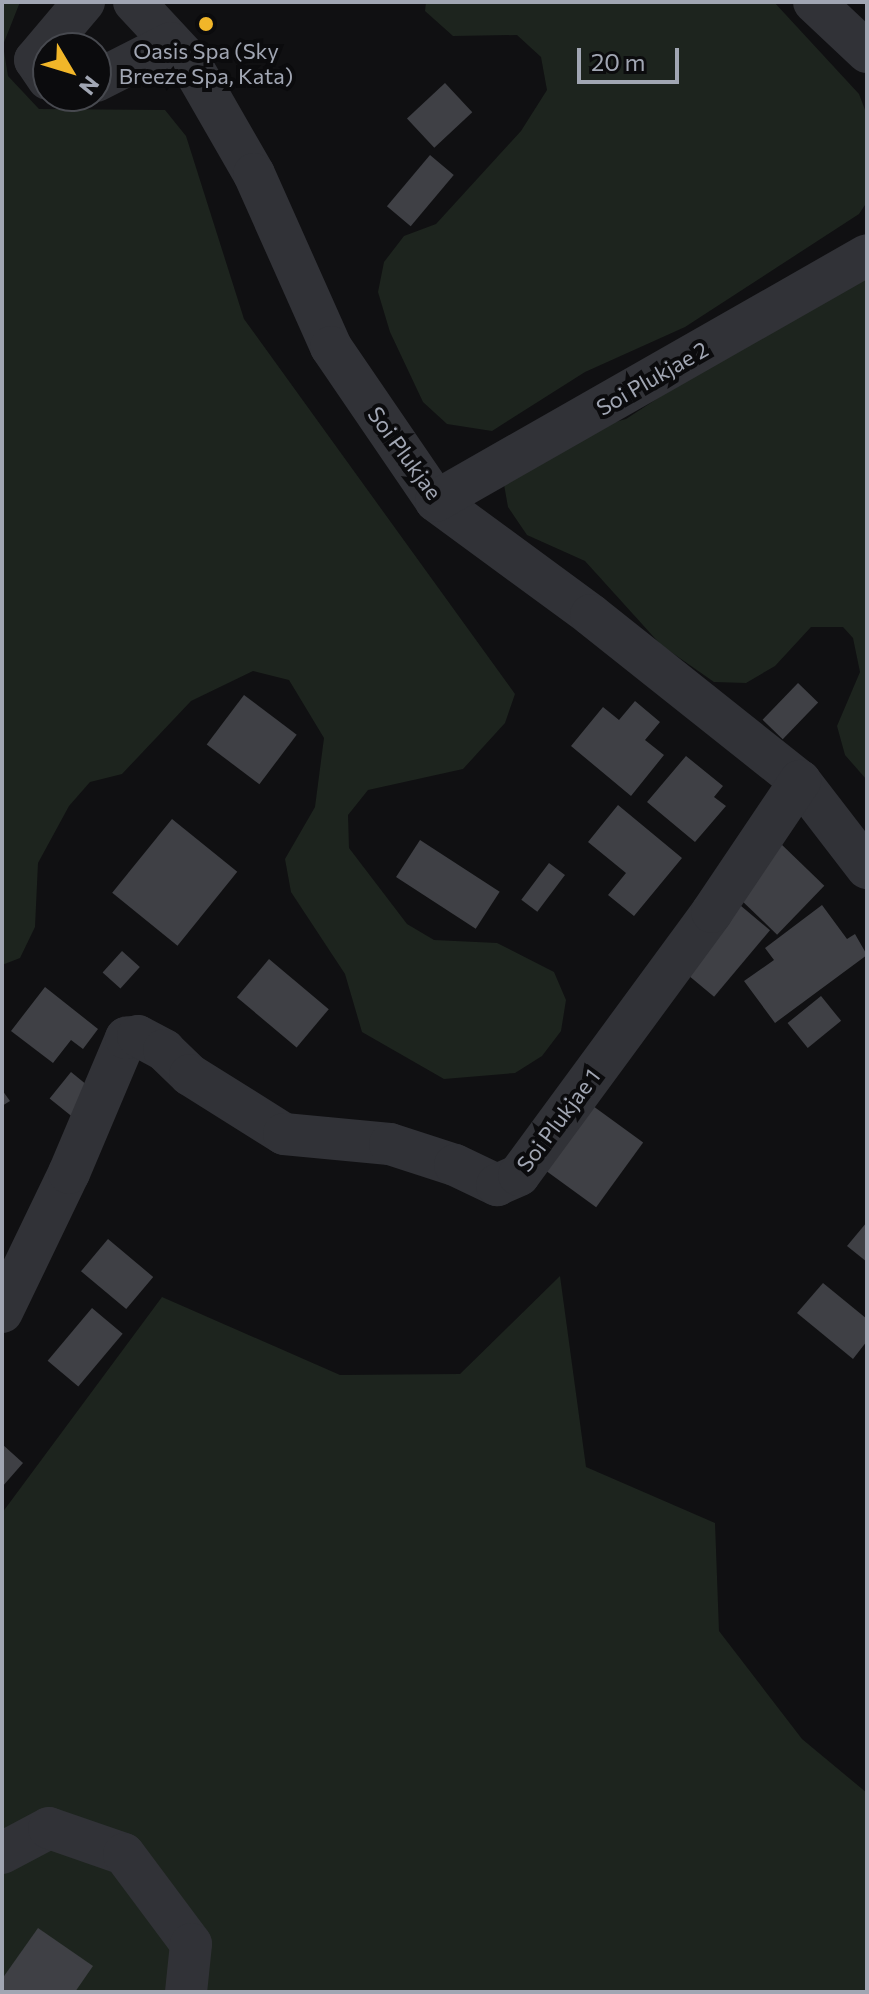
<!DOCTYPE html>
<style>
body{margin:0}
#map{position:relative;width:869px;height:1994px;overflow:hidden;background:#101012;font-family:Commissioner,sans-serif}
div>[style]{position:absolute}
.green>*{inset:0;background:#1d241e}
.building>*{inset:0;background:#3f4045;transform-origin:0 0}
.minor>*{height:42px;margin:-21px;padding:0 21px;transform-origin:21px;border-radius:21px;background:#313237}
.dots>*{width:22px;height:22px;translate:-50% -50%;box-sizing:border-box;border:4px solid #0b0b0d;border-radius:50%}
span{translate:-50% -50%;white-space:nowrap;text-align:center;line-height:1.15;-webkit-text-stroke:8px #0b0b0d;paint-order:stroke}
.poi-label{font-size:22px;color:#a1a6b3}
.street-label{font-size:22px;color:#a1a6b3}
.frame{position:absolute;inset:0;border:4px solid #a1a6b3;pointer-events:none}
.north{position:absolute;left:32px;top:32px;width:80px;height:80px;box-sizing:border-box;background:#0b0b0d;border:2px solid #47494f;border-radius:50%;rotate:128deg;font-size:22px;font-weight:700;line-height:32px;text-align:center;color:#a1a6b3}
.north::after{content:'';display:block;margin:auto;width:28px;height:36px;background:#f1b629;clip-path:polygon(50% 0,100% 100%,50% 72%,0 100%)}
.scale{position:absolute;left:577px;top:48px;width:102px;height:36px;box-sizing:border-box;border:4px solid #a1a6b3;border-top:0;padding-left:10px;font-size:24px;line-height:28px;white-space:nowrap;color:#a1a6b3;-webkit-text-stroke:6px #0b0b0d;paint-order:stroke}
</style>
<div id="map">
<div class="green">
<i style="clip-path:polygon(2px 2px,20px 2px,3px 45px,8px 76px,39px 109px,165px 110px,186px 136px,244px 319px,515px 694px,505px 723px,463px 769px,368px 790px,348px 815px,349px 848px,407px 924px,434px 940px,497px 943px,554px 972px,566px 1000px,561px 1031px,542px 1056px,515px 1073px,444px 1079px,362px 1032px,345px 974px,291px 892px,285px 859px,315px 807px,324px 738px,289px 680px,253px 671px,191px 701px,122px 774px,90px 782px,69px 806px,38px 863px,35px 927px,20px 958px,2px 965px)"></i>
<i style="clip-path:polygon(426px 2px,774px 2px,859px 94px,867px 115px,867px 202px,859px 214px,685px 327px,585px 372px,492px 431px,447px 424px,423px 402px,390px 332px,378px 292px,384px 262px,404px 236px,436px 224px,521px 131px,547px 90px,541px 57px,517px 35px,453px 36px,425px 11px)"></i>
<i style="clip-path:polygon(867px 262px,867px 779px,866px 779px,845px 755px,837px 726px,860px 672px,853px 638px,843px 627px,811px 627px,775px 666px,746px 683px,714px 682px,661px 645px,585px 561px,527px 535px,508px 507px,503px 479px,572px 434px,626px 419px)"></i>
<i style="clip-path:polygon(560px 1276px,586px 1467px,715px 1523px,719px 1631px,802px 1739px,867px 1793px,867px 1992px,2px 1992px,2px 1513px,162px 1297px,340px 1375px,460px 1374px)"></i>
</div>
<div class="building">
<i style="left:445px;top:83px;width:40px;height:52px;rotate:47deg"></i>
<i style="left:430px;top:155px;width:31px;height:67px;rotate:40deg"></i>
<i style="left:798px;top:683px;width:28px;height:51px;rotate:44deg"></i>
<i style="left:244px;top:695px;width:66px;height:62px;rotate:37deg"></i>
<i style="clip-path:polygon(635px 701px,660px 722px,645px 740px,664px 755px,631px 796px,571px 746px,603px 707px,619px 720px)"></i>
<i style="clip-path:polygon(686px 756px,723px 786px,714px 797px,726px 806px,695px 842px,647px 802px)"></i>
<i style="clip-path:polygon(618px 805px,682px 858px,634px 916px,608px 895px,626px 873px,588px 842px)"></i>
<i style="left:172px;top:819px;width:84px;height:95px;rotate:39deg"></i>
<i style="left:420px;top:840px;width:95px;height:44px;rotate:33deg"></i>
<i style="left:779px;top:842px;width:63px;height:68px;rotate:44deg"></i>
<i style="left:549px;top:863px;width:20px;height:46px;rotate:37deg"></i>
<i style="left:734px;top:900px;width:47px;height:87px;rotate:40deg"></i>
<i style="clip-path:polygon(822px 905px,847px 939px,855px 934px,867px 955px,775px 1023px,744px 981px,774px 960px,765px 948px)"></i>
<i style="left:122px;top:951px;width:24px;height:29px;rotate:42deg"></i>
<i style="left:269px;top:959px;width:78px;height:50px;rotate:40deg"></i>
<i style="clip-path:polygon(45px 987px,98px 1029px,83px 1049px,71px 1040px,53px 1063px,11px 1031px)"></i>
<i style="left:821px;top:996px;width:32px;height:43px;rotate:51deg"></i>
<i style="left:71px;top:1072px;width:32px;height:34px;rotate:39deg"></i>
<i style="clip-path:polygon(2px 1090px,10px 1101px,2px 1106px)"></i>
<i style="left:593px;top:1106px;width:62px;height:80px;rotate:36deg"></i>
<i style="clip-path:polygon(867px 1222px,867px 1262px,847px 1246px)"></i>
<i style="left:108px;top:1239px;width:59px;height:42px;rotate:40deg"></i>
<i style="clip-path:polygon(823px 1283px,867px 1319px,867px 1341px,853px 1359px,797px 1313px)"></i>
<i style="left:92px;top:1308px;width:40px;height:69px;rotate:40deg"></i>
<i style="clip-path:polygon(2px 1444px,23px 1463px,2px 1487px)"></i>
<i style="clip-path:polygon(38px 1928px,93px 1966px,75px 1992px,2px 1992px,2px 1979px)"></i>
</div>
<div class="minor">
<i style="left:134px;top:2px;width:81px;rotate:47deg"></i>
<i style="left:189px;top:61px;width:130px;rotate:60.1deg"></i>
<i style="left:254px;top:174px;width:189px;rotate:66deg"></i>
<i style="left:331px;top:347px;width:186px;rotate:55.7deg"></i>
<i style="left:436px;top:501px;width:192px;rotate:36.3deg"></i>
<i style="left:591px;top:615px;width:267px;rotate:38.5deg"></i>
<i style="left:800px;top:781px;width:110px;rotate:52.4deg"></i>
<i style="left:814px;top:2px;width:73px;rotate:43.3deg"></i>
<i style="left:48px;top:79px;width:23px;rotate:-124deg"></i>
<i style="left:35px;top:60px;width:76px;rotate:-49.8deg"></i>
<i style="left:96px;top:81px;width:84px;rotate:-26.9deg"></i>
<i style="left:436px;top:501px;width:496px;rotate:-29.7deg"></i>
<i style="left:2px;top:1312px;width:154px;rotate:-64.3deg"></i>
<i style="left:69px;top:1173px;width:147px;rotate:-67.1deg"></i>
<i style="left:126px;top:1038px;width:12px;rotate:-9deg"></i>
<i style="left:138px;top:1036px;width:30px;rotate:28deg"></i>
<i style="left:164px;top:1050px;width:36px;rotate:44deg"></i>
<i style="left:190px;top:1075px;width:111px;rotate:32.1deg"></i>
<i style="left:284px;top:1134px;width:106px;rotate:5.4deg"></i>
<i style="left:390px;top:1144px;width:68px;rotate:17.9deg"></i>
<i style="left:455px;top:1165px;width:47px;rotate:25.5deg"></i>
<i style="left:497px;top:1185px;width:24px;rotate:-24deg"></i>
<i style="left:519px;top:1175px;width:326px;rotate:-53.7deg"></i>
<i style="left:712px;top:912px;width:158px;rotate:-56.1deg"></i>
<i style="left:2px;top:1853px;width:53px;rotate:-28deg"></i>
<i style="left:49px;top:1828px;width:79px;rotate:19.1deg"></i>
<i style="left:124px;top:1854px;width:112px;rotate:53.3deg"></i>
<i style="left:191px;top:1944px;width:48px;rotate:95.9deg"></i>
</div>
<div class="dots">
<i style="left:206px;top:24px;background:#f1b629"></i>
</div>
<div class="poi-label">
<span style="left:206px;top:63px">Oasis Spa (Sky<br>Breeze Spa, Kata)</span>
</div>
<div class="street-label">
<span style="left:652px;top:378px;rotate:-30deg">Soi Plukjae 2</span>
<span style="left:405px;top:453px;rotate:54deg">Soi Plukjae</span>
<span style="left:558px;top:1120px;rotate:-53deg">Soi Plukjae 1</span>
</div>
<div class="frame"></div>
<div class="north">N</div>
<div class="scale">20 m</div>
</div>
